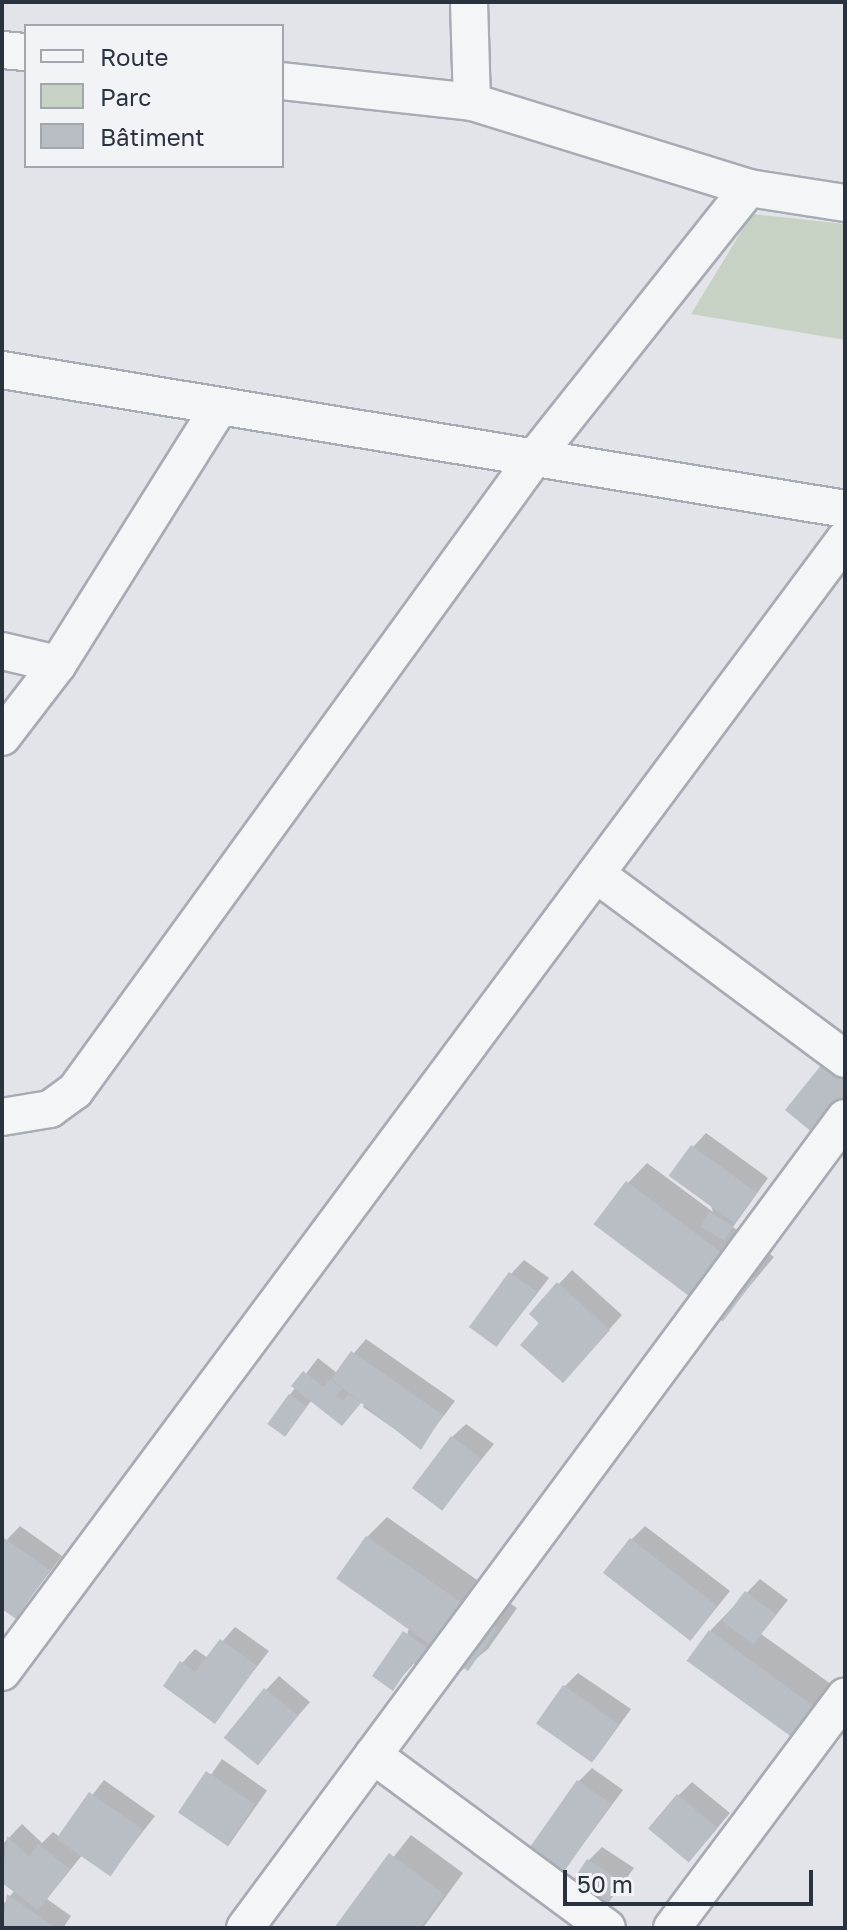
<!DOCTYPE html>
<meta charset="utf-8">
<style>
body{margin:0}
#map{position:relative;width:847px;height:1930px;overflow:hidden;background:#e2e4e9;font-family:"Golos Text",sans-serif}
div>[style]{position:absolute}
.green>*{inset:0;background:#c7d2c4}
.shadow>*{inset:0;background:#0003;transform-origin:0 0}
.building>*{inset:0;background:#b9bec5;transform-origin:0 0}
.roads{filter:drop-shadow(2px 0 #a7abb3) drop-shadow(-2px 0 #a7abb3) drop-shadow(0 2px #a7abb3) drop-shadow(0 -2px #a7abb3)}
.minor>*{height:36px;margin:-18px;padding:0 18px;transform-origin:18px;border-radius:18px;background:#f4f5f7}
span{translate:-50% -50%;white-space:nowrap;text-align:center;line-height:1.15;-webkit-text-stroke:6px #f1f3f6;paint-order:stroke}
.frame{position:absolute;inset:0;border:4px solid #2b323f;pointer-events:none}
.legend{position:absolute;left:24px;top:24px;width:260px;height:144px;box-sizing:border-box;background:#f1f3f6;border:2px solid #a2a6ad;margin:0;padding:10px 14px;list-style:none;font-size:24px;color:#2b323f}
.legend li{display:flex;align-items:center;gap:16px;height:40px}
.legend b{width:40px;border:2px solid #a2a6ad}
.scale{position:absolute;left:563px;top:1870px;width:250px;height:36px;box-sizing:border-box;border:4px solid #2b323f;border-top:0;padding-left:10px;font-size:24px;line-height:28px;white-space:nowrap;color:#2b323f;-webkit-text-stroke:6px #f1f3f6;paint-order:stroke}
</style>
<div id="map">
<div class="green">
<i style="clip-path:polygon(752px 214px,845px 224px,845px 340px,691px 314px)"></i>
</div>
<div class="shadow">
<i style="clip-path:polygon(706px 1133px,768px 1178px,733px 1227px,774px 1257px,723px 1318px,628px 1183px,647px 1163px,713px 1212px,693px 1147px)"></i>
<i style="clip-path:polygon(524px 1260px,549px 1278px,498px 1344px,511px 1274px)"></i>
<i style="clip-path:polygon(572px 1270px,622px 1315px,576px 1367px,531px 1314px)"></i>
<i style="clip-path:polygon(366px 1339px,455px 1401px,420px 1447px,363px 1407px,368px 1395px,342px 1424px,312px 1400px,290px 1427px,269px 1422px,318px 1358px,337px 1373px)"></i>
<i style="clip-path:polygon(466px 1424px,494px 1444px,441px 1509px,452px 1437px)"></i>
<i style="clip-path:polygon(387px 1517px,517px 1608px,488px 1649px,446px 1683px,415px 1662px,392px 1688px,409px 1628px,367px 1537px)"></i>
<i style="clip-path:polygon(20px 1526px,62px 1556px,16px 1616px,2px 1607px,2px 1545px)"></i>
<i style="clip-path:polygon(645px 1526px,730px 1591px,692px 1638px,631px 1540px)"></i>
<i style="clip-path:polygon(760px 1579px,788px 1600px,761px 1634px,845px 1694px,826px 1724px,710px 1631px)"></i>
<i style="clip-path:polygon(235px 1627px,269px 1651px,215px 1721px,182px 1663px,195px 1649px,208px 1658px)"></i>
<i style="clip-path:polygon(578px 1673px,631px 1709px,594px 1760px,564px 1687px)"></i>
<i style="clip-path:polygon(279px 1676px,310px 1702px,258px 1762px,266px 1690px)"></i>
<i style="left:222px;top:1759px;width:55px;height:68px;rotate:35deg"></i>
<i style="clip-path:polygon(592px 1768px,623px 1790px,555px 1882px,578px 1782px)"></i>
<i style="clip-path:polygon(104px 1780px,155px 1816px,110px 1874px,83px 1854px,47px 1899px,71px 1916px,63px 1928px,2px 1928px,2px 1906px,15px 1890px,2px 1881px,2px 1845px,22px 1824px,42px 1843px,53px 1832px,60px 1837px)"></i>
<i style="clip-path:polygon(692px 1782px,730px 1813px,690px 1860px,678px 1796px)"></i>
<i style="clip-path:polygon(411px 1835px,463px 1873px,423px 1928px,337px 1928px)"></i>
<i style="clip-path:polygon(602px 1847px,634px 1868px,599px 1915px,589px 1860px)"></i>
</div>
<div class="building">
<i style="clip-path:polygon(826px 1059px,845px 1074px,845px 1106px,819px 1138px,785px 1110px)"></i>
<i style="left:691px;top:1145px;width:81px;height:38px;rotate:36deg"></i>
<i style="left:626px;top:1181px;width:162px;height:54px;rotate:37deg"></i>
<i style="left:709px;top:1212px;width:28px;height:17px;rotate:30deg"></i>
<i style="left:509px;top:1272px;width:34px;height:68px;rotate:36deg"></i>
<i style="clip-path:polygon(557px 1282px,610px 1330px,563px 1383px,520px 1345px,539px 1323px,529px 1314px)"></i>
<i style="clip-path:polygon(351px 1351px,443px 1415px,421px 1450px,331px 1379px)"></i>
<i style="clip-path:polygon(303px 1371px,324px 1387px,330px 1379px,342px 1389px,336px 1396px,343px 1401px,349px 1394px,361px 1403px,342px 1426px,291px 1386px)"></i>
<i style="left:289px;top:1394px;width:22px;height:37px;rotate:36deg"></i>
<i style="left:451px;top:1436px;width:38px;height:65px;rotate:37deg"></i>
<i style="left:366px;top:1536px;width:161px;height:52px;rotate:35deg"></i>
<i style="clip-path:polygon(4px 1538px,50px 1570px,16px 1619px,2px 1609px)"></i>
<i style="left:630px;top:1538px;width:111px;height:44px;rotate:38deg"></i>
<i style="left:745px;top:1591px;width:39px;height:38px;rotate:37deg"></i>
<i style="left:709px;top:1630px;width:146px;height:38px;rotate:36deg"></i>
<i style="clip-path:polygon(403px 1631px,457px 1669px,446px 1686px,412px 1662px,393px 1691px,372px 1676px)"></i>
<i style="clip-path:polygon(220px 1639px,257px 1666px,215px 1724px,163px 1686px,180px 1661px,195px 1672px)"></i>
<i style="left:563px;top:1685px;width:68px;height:47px;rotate:35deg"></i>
<i style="left:264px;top:1688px;width:44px;height:64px;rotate:39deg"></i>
<i style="left:206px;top:1771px;width:59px;height:50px;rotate:34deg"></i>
<i style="left:577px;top:1780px;width:42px;height:98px;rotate:35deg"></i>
<i style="left:89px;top:1792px;width:66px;height:57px;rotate:35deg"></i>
<i style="left:677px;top:1794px;width:53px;height:45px;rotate:40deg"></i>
<i style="clip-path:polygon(7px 1836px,29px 1857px,38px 1844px,70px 1869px,38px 1910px,2px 1883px)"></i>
<i style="clip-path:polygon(389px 1853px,444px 1894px,420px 1928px,334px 1928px)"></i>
<i style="left:587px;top:1859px;width:42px;height:43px;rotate:33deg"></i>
<i style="clip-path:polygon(7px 1894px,56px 1928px,2px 1928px)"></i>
</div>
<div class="roads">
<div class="minor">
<i style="left:469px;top:2px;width:100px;rotate:88.3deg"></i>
<i style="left:2px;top:50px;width:24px;rotate:5deg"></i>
<i style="left:282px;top:81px;width:191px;rotate:6.3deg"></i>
<i style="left:472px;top:102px;width:290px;rotate:17.2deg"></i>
<i style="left:749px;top:188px;width:97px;rotate:8.9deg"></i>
<i style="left:2px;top:370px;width:854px;rotate:9.36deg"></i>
<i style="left:2px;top:651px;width:57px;rotate:13.1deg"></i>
<i style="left:2px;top:737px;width:92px;rotate:-52.5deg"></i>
<i style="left:58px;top:664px;width:303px;rotate:-57.9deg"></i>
<i style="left:596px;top:874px;width:310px;rotate:36.6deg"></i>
<i style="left:2px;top:1117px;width:49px;rotate:-9.5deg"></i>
<i style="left:50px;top:1109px;width:31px;rotate:-36deg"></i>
<i style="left:75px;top:1091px;width:782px;rotate:-54.05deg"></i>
<i style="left:534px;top:458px;width:345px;rotate:-51.5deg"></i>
<i style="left:2px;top:1672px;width:1412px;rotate:-53.35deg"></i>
<i style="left:373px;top:1755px;width:291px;rotate:36.5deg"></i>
<i style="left:245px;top:1928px;width:1008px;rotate:-53.47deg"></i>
<i style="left:672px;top:1928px;width:289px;rotate:-53.2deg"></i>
</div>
</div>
<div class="frame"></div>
<ul class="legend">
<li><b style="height:10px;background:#f4f5f7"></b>Route</li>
<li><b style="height:22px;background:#c7d2c4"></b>Parc</li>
<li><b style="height:22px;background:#b9bec5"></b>Bâtiment</li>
</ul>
<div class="scale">50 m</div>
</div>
